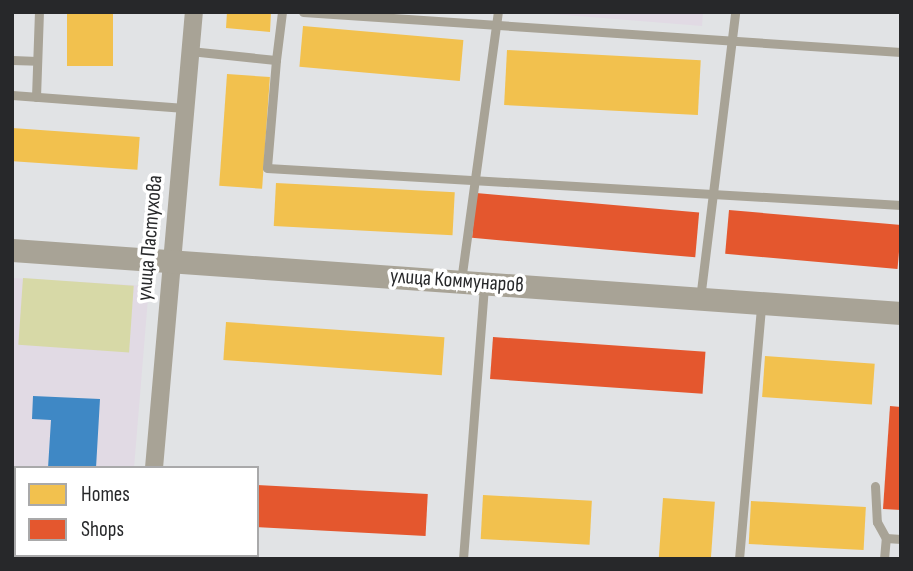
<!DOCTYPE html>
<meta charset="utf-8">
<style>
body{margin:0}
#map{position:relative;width:913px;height:571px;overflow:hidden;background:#e1e3e5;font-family:"Sofia Sans Condensed",sans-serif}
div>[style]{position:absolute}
.education>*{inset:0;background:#e1dae4}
.green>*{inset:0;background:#d7d9a7;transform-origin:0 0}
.homes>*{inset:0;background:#f2c14e;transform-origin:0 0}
.shops>*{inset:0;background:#e4572e;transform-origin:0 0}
.schools>*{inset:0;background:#3f88c5}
.service>*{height:9px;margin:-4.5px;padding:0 4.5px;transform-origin:4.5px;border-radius:4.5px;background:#a8a396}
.minor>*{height:18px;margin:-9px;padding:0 9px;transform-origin:9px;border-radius:9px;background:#a8a396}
.tertiary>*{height:23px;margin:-11.5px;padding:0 11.5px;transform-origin:11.5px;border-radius:11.5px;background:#a8a396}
span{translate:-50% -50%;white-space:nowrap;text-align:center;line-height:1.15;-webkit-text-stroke:7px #fff;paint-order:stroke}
.street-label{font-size:21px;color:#27282a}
.frame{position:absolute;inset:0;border:14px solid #27282a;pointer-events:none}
.legend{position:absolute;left:14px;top:466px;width:245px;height:91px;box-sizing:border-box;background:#fff;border:2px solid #a9a9aa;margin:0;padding:9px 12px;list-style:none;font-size:21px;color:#27282a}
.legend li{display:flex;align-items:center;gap:14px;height:35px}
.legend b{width:35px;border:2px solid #a9a9aa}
</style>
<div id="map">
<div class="education">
<i style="clip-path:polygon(528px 12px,703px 12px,702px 26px)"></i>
<i style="clip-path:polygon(12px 278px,149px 286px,134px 468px,16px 468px,16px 555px,128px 559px,12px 559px)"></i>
</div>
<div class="green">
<i style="left:23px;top:278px;width:111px;height:67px;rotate:4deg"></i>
</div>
<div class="homes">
<i style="left:67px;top:12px;width:46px;height:54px"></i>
<i style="clip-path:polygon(227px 12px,271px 12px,270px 32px,226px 28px)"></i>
<i style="left:303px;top:26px;width:161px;height:41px;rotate:5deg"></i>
<i style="left:507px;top:50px;width:194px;height:55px;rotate:3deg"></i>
<i style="left:227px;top:74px;width:43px;height:112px;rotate:4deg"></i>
<i style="left:12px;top:128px;width:128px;height:33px;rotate:4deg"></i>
<i style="left:276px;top:183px;width:179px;height:43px;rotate:3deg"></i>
<i style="left:226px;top:322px;width:219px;height:38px;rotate:4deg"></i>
<i style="left:765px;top:356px;width:110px;height:41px;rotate:4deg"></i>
<i style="left:483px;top:495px;width:109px;height:44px;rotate:3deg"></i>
<i style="left:663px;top:498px;width:52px;height:61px;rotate:4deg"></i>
<i style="left:751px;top:501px;width:115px;height:43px;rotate:3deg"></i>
</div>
<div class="shops">
<i style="left:476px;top:193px;width:224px;height:45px;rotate:5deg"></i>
<i style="left:729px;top:210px;width:173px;height:44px;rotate:5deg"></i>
<i style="left:493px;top:337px;width:213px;height:42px;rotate:4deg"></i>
<i style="clip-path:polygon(890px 406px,901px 407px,901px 510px,883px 509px)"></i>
<i style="left:257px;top:485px;width:171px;height:42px;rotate:3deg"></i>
</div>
<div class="schools">
<i style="clip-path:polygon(33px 396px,100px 399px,96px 468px,48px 468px,51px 420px,32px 419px)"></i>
</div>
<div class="service">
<i style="left:303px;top:12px;width:599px;rotate:3.83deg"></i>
<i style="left:190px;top:51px;width:86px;rotate:6deg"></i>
<i style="left:276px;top:60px;width:108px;rotate:94.8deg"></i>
<i style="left:267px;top:168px;width:635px;rotate:3.34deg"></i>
<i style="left:12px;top:60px;width:25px;rotate:2deg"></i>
<i style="left:276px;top:60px;width:48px;rotate:-82.9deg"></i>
<i style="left:12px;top:95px;width:173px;rotate:4.3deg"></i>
<i style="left:36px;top:97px;width:85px;rotate:-88deg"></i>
<i style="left:461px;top:281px;width:272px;rotate:-82.2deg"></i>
<i style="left:700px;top:299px;width:289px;rotate:-83deg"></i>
<i style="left:875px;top:486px;width:36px;rotate:87deg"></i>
<i style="left:877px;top:522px;width:18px;rotate:61deg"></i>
<i style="left:886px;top:538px;width:15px;rotate:4deg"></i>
<i style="left:463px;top:559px;width:275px;rotate:-85.6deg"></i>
<i style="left:739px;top:559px;width:255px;rotate:-85deg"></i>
<i style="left:884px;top:559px;width:21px;rotate:-85deg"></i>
</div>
<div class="minor">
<i style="left:154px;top:468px;width:458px;rotate:-85deg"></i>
<i style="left:147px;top:559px;width:4px;rotate:-90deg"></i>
</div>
<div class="tertiary">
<i style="left:12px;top:250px;width:891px;rotate:4.05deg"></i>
</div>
<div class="street-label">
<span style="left:150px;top:238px;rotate:-85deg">улица Пастухова</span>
<span style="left:457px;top:281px;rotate:4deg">улица Коммунаров</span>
</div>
<div class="frame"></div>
<ul class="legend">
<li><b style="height:19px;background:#f2c14e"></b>Homes</li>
<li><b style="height:19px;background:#e4572e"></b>Shops</li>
</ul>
</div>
